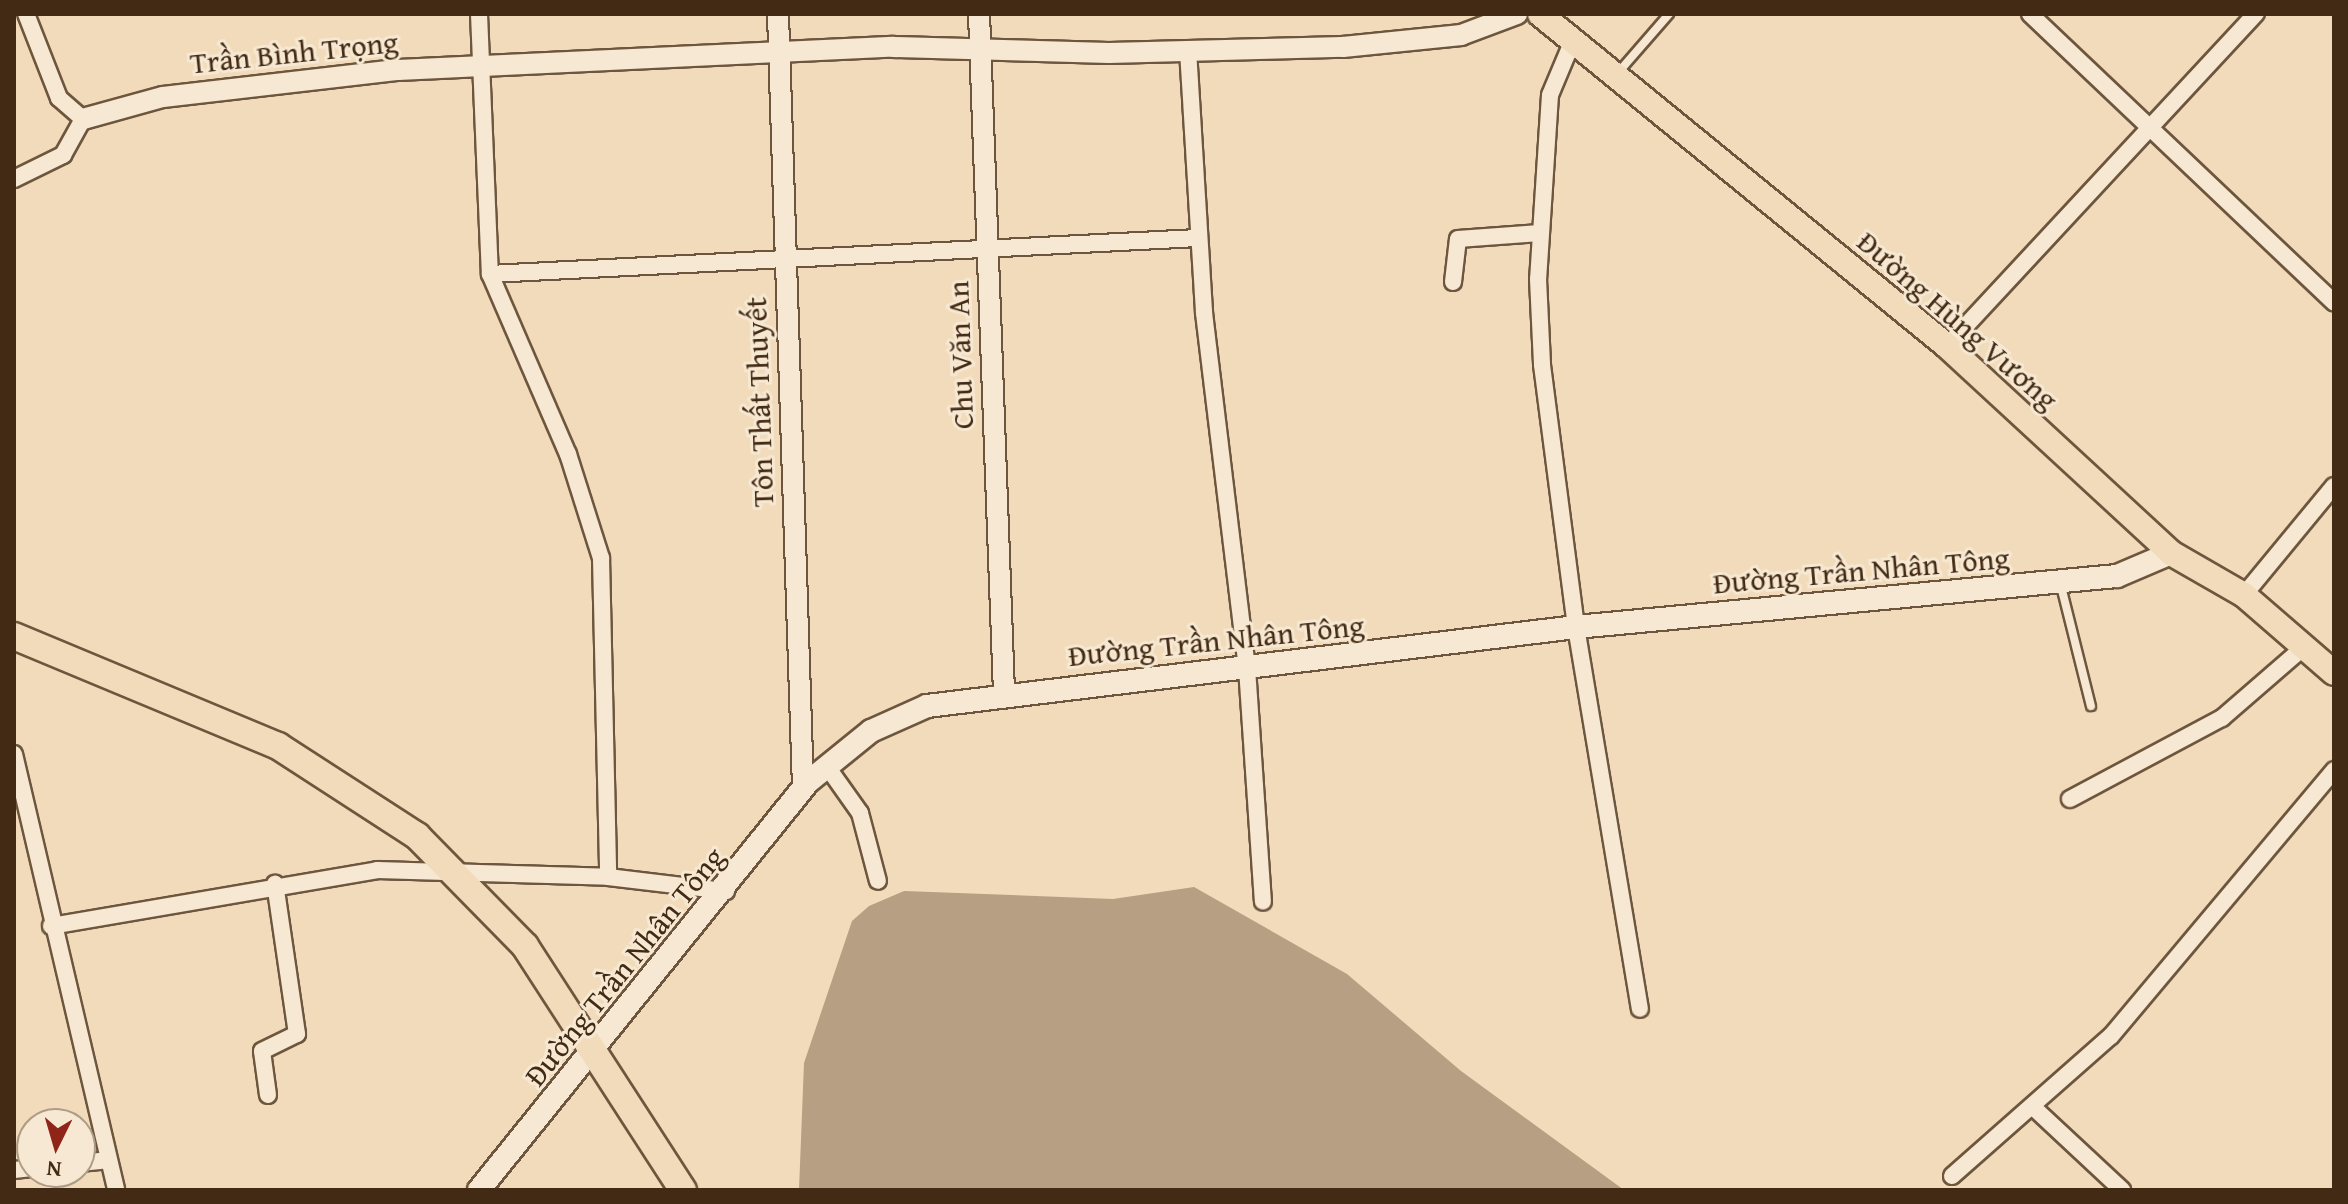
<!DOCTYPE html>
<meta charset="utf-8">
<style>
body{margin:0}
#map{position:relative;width:2348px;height:1204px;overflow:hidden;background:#f1dbba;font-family:"Gentium Book Plus",serif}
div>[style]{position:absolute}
.water>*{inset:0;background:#b69f82}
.roads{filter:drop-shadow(2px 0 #6e563e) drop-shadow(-2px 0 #6e563e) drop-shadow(0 2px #6e563e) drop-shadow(0 -2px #6e563e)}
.service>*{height:8px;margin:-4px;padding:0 4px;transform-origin:4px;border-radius:4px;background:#f6e8d2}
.minor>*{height:16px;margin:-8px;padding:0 8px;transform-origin:8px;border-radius:8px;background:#f6e8d2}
.tertiary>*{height:20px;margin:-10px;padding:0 10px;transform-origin:10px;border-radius:10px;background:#f6e8d2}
.secondary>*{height:22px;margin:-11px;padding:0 11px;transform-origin:11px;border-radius:11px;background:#f6e8d2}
.primary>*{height:24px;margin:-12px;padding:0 12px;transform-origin:12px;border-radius:12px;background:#f1dbba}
.trunk>*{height:26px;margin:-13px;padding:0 13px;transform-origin:13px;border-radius:13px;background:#f1dbba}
span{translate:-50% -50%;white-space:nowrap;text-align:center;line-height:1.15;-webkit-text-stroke:6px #f6e8d2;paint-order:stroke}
.street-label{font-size:30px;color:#432a15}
.frame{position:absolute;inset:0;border:16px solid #432a15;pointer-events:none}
.north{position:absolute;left:16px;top:1108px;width:80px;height:80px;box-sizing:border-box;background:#f6e8d2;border:2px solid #ae9c86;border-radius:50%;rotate:185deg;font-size:22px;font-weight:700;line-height:32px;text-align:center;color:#432a15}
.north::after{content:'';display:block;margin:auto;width:28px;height:36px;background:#8f2418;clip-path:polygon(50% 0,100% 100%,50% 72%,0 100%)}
</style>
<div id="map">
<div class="water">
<i style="clip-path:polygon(1194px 887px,1347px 974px,1461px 1071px,1624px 1190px,799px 1190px,804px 1063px,852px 921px,869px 906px,904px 891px,1113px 899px)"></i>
</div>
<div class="roads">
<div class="service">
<i style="left:1616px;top:75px;width:81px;rotate:-49deg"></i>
<i style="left:2060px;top:582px;width:128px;rotate:76deg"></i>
</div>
<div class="minor">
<i style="left:479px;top:14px;width:260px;rotate:87.6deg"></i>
<i style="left:490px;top:274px;width:196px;rotate:66.6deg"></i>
<i style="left:568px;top:454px;width:109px;rotate:72.4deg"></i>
<i style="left:601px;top:558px;width:319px;rotate:88.7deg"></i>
<i style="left:2030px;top:14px;width:419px;rotate:43.5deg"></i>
<i style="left:1571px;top:45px;width:54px;rotate:112.8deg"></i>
<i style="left:1550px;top:95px;width:184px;rotate:93.7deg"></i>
<i style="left:1538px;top:279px;width:86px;rotate:87.3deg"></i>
<i style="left:1542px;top:365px;width:264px;rotate:82.6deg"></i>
<i style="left:1576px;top:627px;width:387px;rotate:80.5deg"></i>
<i style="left:1188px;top:50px;width:263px;rotate:86.5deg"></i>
<i style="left:1204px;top:313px;width:358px;rotate:83.1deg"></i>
<i style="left:1247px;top:668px;width:234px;rotate:86.1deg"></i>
<i style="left:14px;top:179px;width:55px;rotate:-26.1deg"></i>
<i style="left:63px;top:155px;width:41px;rotate:-60.9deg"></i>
<i style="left:83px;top:119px;width:32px;rotate:-139deg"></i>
<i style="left:59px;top:98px;width:90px;rotate:-111.4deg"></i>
<i style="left:490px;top:274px;width:710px;rotate:-2.91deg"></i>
<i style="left:1453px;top:282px;width:43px;rotate:-83.4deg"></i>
<i style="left:1458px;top:239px;width:82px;rotate:-4.2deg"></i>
<i style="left:1947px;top:346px;width:454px;rotate:-47.1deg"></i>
<i style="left:2244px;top:595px;width:141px;rotate:-50.5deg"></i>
<i style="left:14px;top:754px;width:448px;rotate:76.8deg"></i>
<i style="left:826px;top:765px;width:59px;rotate:54.7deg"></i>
<i style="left:860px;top:813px;width:70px;rotate:75.2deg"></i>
<i style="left:2070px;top:799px;width:172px;rotate:-28.1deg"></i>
<i style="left:2222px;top:718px;width:108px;rotate:-40.9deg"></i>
<i style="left:51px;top:926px;width:331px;rotate:-9.7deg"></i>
<i style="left:377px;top:870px;width:231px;rotate:1.7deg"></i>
<i style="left:608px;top:877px;width:119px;rotate:6.8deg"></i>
<i style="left:268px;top:1095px;width:44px;rotate:-97.8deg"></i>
<i style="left:262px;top:1051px;width:39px;rotate:-26deg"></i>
<i style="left:297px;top:1034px;width:152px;rotate:-98.3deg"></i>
<i style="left:2033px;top:1107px;width:122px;rotate:43deg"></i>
<i style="left:80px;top:1163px;width:27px;rotate:-6deg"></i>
<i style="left:14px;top:1170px;width:18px;rotate:-6deg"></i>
<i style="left:1952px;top:1176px;width:212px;rotate:-41.4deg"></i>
<i style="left:2111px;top:1036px;width:347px;rotate:-50deg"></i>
</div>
<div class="tertiary">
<i style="left:778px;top:14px;width:775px;rotate:88.15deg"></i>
<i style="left:979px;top:14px;width:679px;rotate:87.89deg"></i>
<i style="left:83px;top:119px;width:83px;rotate:-15.4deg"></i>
<i style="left:163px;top:97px;width:237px;rotate:-6.6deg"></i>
<i style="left:398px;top:70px;width:496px;rotate:-2.7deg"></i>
<i style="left:893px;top:47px;width:216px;rotate:1.6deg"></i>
<i style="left:1109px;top:53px;width:234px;rotate:-1.5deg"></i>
<i style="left:1343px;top:47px;width:119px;rotate:-5.8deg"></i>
<i style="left:1461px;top:35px;width:60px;rotate:-20.6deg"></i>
</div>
<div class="secondary">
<i style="left:479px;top:1190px;width:524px;rotate:-51.12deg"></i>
<i style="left:808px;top:782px;width:81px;rotate:-39deg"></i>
<i style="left:871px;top:731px;width:61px;rotate:-24.1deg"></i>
<i style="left:927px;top:706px;width:654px;rotate:-6.94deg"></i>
<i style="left:1576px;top:627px;width:543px;rotate:-5.39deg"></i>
<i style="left:2117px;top:576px;width:59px;rotate:-23.1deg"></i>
</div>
<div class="primary">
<i style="left:1540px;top:14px;width:525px;rotate:39.2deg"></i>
<i style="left:1947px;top:346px;width:305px;rotate:42.7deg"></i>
<i style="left:2171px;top:553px;width:84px;rotate:29.9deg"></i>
<i style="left:2244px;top:595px;width:119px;rotate:40.9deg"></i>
</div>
<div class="trunk">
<i style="left:14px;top:636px;width:286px;rotate:22.6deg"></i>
<i style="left:278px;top:746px;width:166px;rotate:32.9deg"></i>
<i style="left:417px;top:836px;width:154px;rotate:45.5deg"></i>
<i style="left:525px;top:946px;width:291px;rotate:57.1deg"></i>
</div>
</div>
<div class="street-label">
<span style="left:294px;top:52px;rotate:-6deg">Trần Bình Trọng</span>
<span style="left:1958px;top:320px;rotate:41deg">Đường Hùng Vương</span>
<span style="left:960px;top:355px;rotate:-92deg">Chu Văn An</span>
<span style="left:759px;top:402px;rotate:-92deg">Tôn Thất Thuyết</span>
<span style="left:1861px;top:570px;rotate:-5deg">Đường Trần Nhân Tông</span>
<span style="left:1216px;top:640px;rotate:-6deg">Đường Trần Nhân Tông</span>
<span style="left:624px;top:966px;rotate:-51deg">Đường Trần Nhân Tông</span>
</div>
<div class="frame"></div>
<div class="north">N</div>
</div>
